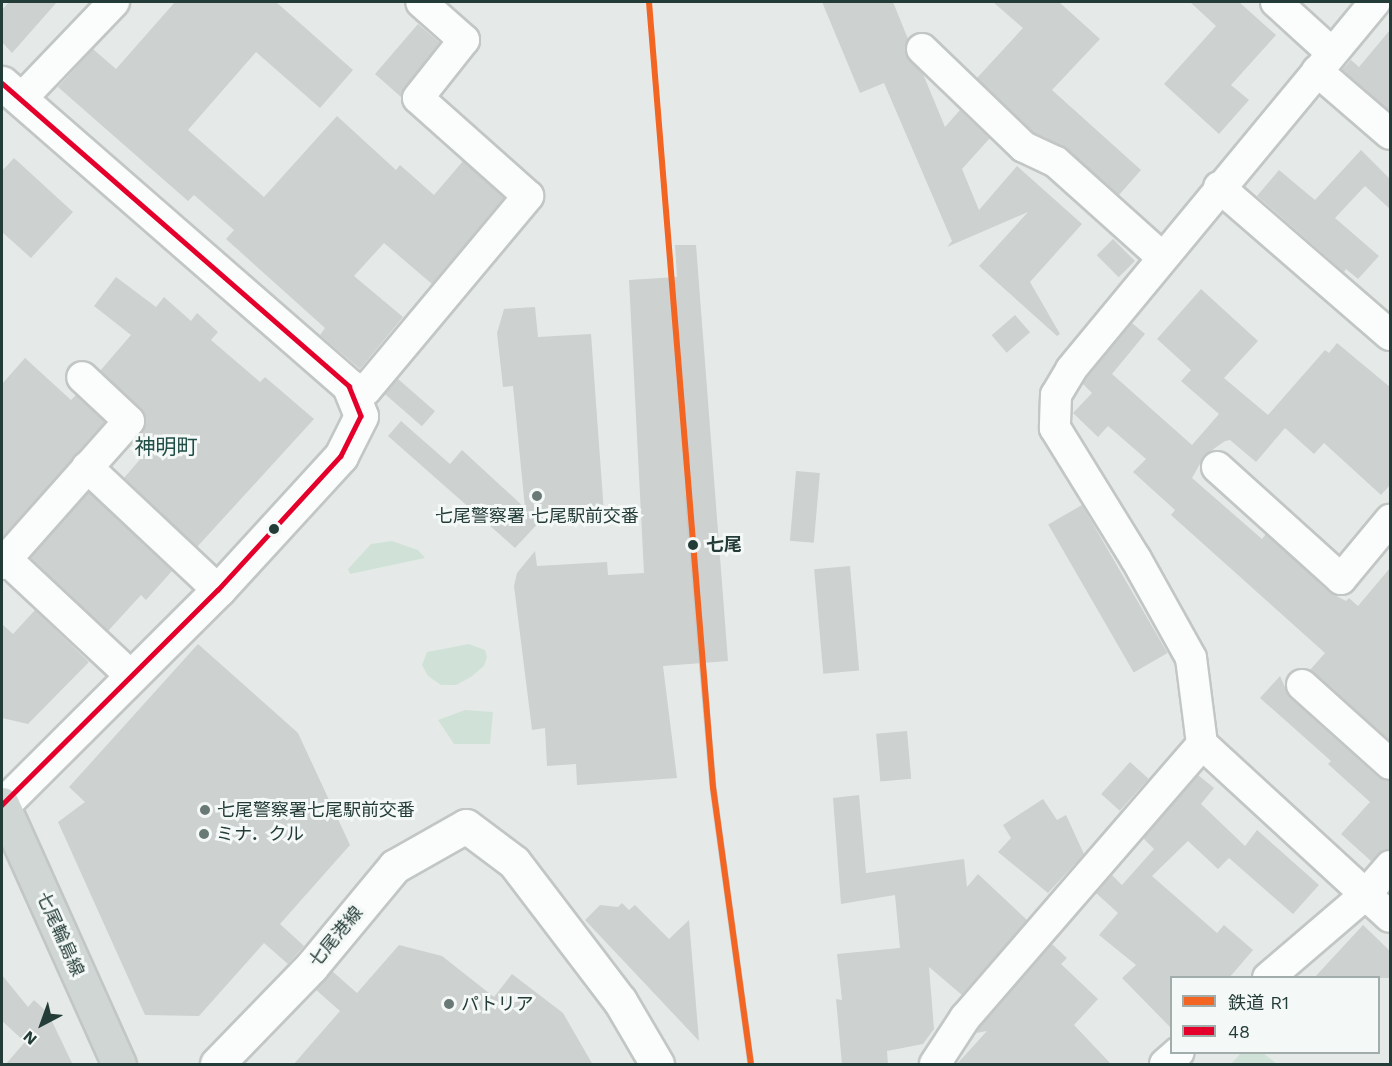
<!DOCTYPE html>
<meta charset="utf-8">
<style>
body{margin:0}
#map{position:relative;width:1392px;height:1066px;overflow:hidden;background:#e5eae8;font-family:"Work Sans","Noto Sans JP",sans-serif}
div>[style]{position:absolute}
.green>*{inset:0;background:#d0e2d7}
.building>*{inset:0;background:#cdd1d0;transform-origin:0 0}
.roads{filter:drop-shadow(2px 0 #c2c7c5) drop-shadow(-2px 0 #c2c7c5) drop-shadow(0 2px #c2c7c5) drop-shadow(0 -2px #c2c7c5)}
.minor>*{height:30px;margin:-15px;padding:0 15px;transform-origin:15px;border-radius:15px;background:#fbfcfc}
.tertiary>*{height:33px;margin:-16.5px;padding:0 16.5px;transform-origin:16.5px;border-radius:16.5px;background:#fbfcfc}
.secondary>*{height:33px;margin:-16.5px;padding:0 16.5px;transform-origin:16.5px;border-radius:16.5px;background:#fbfcfc}
.primary>*{height:33px;margin:-16.5px;padding:0 16.5px;transform-origin:16.5px;border-radius:16.5px;background:#cfd6d4}
.rail>*{height:7px;margin-top:-3.5px;transform-origin:0;background:repeating-linear-gradient(90deg,#f4f9f7 0 14px,#c7cbca 0 28px);box-sizing:border-box;border-block:2px solid #c7cbca}
.bus-1>*{height:4.5px;margin:-2.25px;padding:0 2.25px;transform-origin:2.25px;border-radius:2.25px;background:#e4002b}
.rail-1>*{height:6px;margin:-3px;padding:0 3px;transform-origin:3px;border-radius:3px;background:#f26522}
.dots>*{width:16px;height:16px;translate:-50% -50%;box-sizing:border-box;border:3px solid #f4f9f7;border-radius:50%}
span{translate:-50% -50%;white-space:nowrap;text-align:center;line-height:1.15;-webkit-text-stroke:6px #f4f9f7;paint-order:stroke}
.poi-label{font-size:18px;color:#243c38}
.left{translate:0 -50%;text-align:left}
.stop-label{font-size:18px;color:#243c38;font-weight:700}
.street-label{font-size:18px;color:#243c38}
.quarter-label{font-size:21px;color:#214d47}
.frame{position:absolute;inset:0;border:3px solid #243c38;pointer-events:none}
.legend{position:absolute;left:1170px;top:976px;width:210px;height:78px;box-sizing:border-box;background:#f4f9f7;border:2px solid #a1adab;margin:0;padding:8px 10px;list-style:none;font-size:18px;color:#243c38}
.legend li{display:flex;align-items:center;gap:12px;height:30px}
.legend b{width:30px;border:2px solid #a1adab}
.north{position:absolute;left:12px;top:994px;width:60px;height:60px;-webkit-text-stroke:4px #f4f9f7;paint-order:stroke;rotate:221deg;font-size:16px;font-weight:700;line-height:24px;text-align:center;color:#243c38}
.north::after{content:'';display:block;margin:auto;width:21px;height:27px;background:#243c38;clip-path:polygon(50% 0,100% 100%,50% 72%,0 100%)}
</style>
<div id="map">
<div class="green">
<i style="clip-path:polygon(392px 541px,418px 550px,425px 558px,350px 574px,348px 569px,371px 544px)"></i>
<i style="clip-path:polygon(469px 644px,485px 650px,487px 657px,484px 666px,471px 677px,456px 685px,441px 685px,428px 676px,422px 665px,427px 652px)"></i>
<i style="clip-path:polygon(465px 710px,493px 712px,490px 744px,454px 744px,438px 720px)"></i>
<i style="clip-path:polygon(1241px 1053px,1263px 1053px,1277px 1064px,1231px 1064px)"></i>
</div>
<div class="building">
<i style="clip-path:polygon(9px 2px,57px 2px,12px 53px,2px 42px,2px 10px)"></i>
<i style="clip-path:polygon(175px 2px,276px 2px,353px 70px,320px 108px,256px 52px,188px 130px,264px 197px,337px 116px,396px 170px,400px 165px,434px 195px,463px 161px,504px 198px,432px 284px,384px 243px,354px 276px,403px 317px,360px 369px,320px 335px,325px 328px,226px 239px,234px 230px,194px 195px,188px 201px,58px 87px,93px 49px,116px 69px)"></i>
<i style="clip-path:polygon(822px 2px,893px 2px,908px 39px,906px 54px,923px 74px,945px 127px,960px 110px,990px 138px,962px 169px,979px 210px,1017px 166px,1082px 224px,1030px 282px,1060px 334px,1057px 336px,979px 266px,1028px 212px,947px 247px,952px 241px,884px 83px,860px 93px)"></i>
<i style="clip-path:polygon(993px 2px,1059px 2px,1100px 39px,1052px 90px,1141px 170px,1119px 195px,1067px 149px,1034px 133px,977px 78px,1023px 28px)"></i>
<i style="clip-path:polygon(1190px 2px,1239px 2px,1276px 35px,1231px 85px,1249px 100px,1219px 134px,1164px 84px,1216px 26px)"></i>
<i style="clip-path:polygon(418px 24px,440px 43px,401px 97px,375px 74px)"></i>
<i style="clip-path:polygon(1390px 30px,1390px 112px,1342px 70px,1351px 60px,1359px 67px)"></i>
<i style="clip-path:polygon(1361px 150px,1390px 179px,1390px 209px,1365px 186px,1335px 218px,1379px 256px,1358px 279px,1346px 269px,1344px 272px,1257px 196px,1279px 170px,1315px 200px)"></i>
<i style="clip-path:polygon(14px 158px,73px 212px,31px 258px,2px 232px,2px 171px)"></i>
<i style="left:1113px;top:239px;width:31px;height:23px;rotate:45deg"></i>
<i style="clip-path:polygon(675px 245px,696px 245px,728px 661px,663px 666px,677px 778px,577px 785px,576px 764px,547px 766px,545px 728px,532px 730px,514px 586px,517px 573px,535px 551px,537px 566px,607px 562px,608px 575px,644px 573px,629px 280px,677px 277px)"></i>
<i style="clip-path:polygon(116px 277px,156px 307px,164px 297px,191px 321px,197px 313px,218px 332px,211px 340px,260px 382px,265px 377px,314px 419px,197px 547px,124px 478px,148px 450px,136px 439px,146px 425px,145px 415px,100px 371px,131px 335px,94px 306px)"></i>
<i style="clip-path:polygon(1201px 289px,1258px 341px,1224px 378px,1268px 415px,1325px 350px,1329px 353px,1337px 343px,1390px 387px,1390px 485px,1381px 495px,1324px 443px,1314px 454px,1285px 428px,1256px 462px,1230px 440px,1225px 441px,1205px 455px,1192px 478px,1262px 539px,1266px 534px,1329px 592px,1346px 601px,1349px 598px,1358px 606px,1390px 568px,1390px 741px,1310px 670px,1325px 653px,1171px 515px,1175px 510px,1133px 472px,1146px 459px,1108px 426px,1098px 437px,1073px 413px,1092px 393px,1083px 384px,1085px 380px,1132px 323px,1145px 334px,1112px 374px,1192px 445px,1219px 414px,1181px 381px,1191px 370px,1157px 339px)"></i>
<i style="clip-path:polygon(535px 307px,538px 337px,591px 334px,604px 513px,544px 517px,515px 548px,388px 436px,401px 421px,450px 464px,462px 450px,525px 508px,513px 386px,503px 387px,497px 333px,504px 309px)"></i>
<i style="left:1015px;top:315px;width:23px;height:31px;rotate:49deg"></i>
<i style="clip-path:polygon(25px 358px,71px 400px,76px 395px,105px 422px,2px 539px,2px 384px)"></i>
<i style="left:398px;top:379px;width:49px;height:20px;rotate:41deg"></i>
<i style="left:796px;top:471px;width:24px;height:70px;rotate:5deg"></i>
<i style="clip-path:polygon(89px 492px,172px 571px,146px 600px,141px 595px,108px 631px,30px 558px)"></i>
<i style="left:1082px;top:505px;width:171px;height:39px;rotate:60deg"></i>
<i style="left:850px;top:566px;width:105px;height:36px;rotate:85deg"></i>
<i style="clip-path:polygon(35px 610px,89px 662px,28px 724px,2px 718px,2px 624px,13px 634px)"></i>
<i style="clip-path:polygon(198px 644px,298px 733px,350px 845px,280px 924px,304px 946px,288px 964px,264px 943px,199px 1016px,145px 1015px,58px 822px,85px 802px,69px 787px)"></i>
<i style="clip-path:polygon(1280px 676px,1290px 698px,1378px 777px,1390px 781px,1390px 848px,1371px 861px,1341px 834px,1370px 802px,1328px 764px,1331px 761px,1260px 698px)"></i>
<i style="left:907px;top:731px;width:48px;height:31px;rotate:85deg"></i>
<i style="left:1130px;top:762px;width:25px;height:43px;rotate:42deg"></i>
<i style="clip-path:polygon(1198px 775px,1214px 788px,1201px 804px,1245px 846px,1257px 830px,1319px 885px,1293px 914px,1229px 858px,1218px 869px,1188px 841px,1152px 876px,1217px 933px,1224px 925px,1253px 950px,1229px 978px,1172px 978px,1172px 1029px,1122px 978px,1136px 965px,1099px 935px,1118px 913px,1096px 893px,1112px 875px,1122px 885px,1154px 849px,1143px 838px)"></i>
<i style="clip-path:polygon(859px 795px,866px 873px,964px 859px,967px 887px,978px 874px,1027px 920px,962px 995px,929px 967px,934px 1029px,923px 1044px,887px 1051px,888px 1065px,842px 1065px,836px 999px,842px 1000px,837px 954px,900px 948px,895px 895px,841px 904px,833px 798px)"></i>
<i style="clip-path:polygon(1043px 799px,1057px 820px,1066px 815px,1084px 854px,1048px 893px,998px 852px,1011px 838px,1003px 825px)"></i>
<i style="clip-path:polygon(622px 903px,629px 910px,635px 905px,669px 939px,689px 920px,699px 1041px,585px 920px,600px 905px,618px 907px)"></i>
<i style="clip-path:polygon(1363px 925px,1390px 951px,1390px 978px,1314px 978px)"></i>
<i style="clip-path:polygon(1052px 944px,1067px 958px,1061px 964px,1098px 999px,1074px 1025px,1112px 1065px,956px 1065px,987px 1031px,976px 1033px,979px 1028px)"></i>
<i style="clip-path:polygon(399px 945px,442px 956px,494px 997px,512px 974px,563px 1013px,593px 1065px,293px 1065px,340px 1011px,315px 989px,332px 971px,357px 993px)"></i>
<i style="clip-path:polygon(2px 975px,28px 1007px,34px 1000px,48px 1013px,73px 1065px,5px 1065px,25px 1042px,2px 1021px)"></i>
</div>
<div class="roads">
<div class="minor">
<i style="left:1276px;top:2px;width:74px;rotate:42.3deg"></i>
<i style="left:1375px;top:2px;width:477px;rotate:129.6deg"></i>
<i style="left:1071px;top:370px;width:29px;rotate:121deg"></i>
<i style="left:1056px;top:395px;width:33px;rotate:92deg"></i>
<i style="left:1055px;top:428px;width:154px;rotate:58.3deg"></i>
<i style="left:1136px;top:559px;width:113px;rotate:60.9deg"></i>
<i style="left:1191px;top:658px;width:87px;rotate:82.7deg"></i>
<i style="left:1202px;top:744px;width:255px;rotate:42.6deg"></i>
<i style="left:922px;top:49px;width:141px;rotate:43.9deg"></i>
<i style="left:1024px;top:147px;width:35px;rotate:25deg"></i>
<i style="left:1056px;top:162px;width:142px;rotate:41.9deg"></i>
<i style="left:1317px;top:71px;width:96px;rotate:40.8deg"></i>
<i style="left:20px;top:100px;width:136px;rotate:-46.2deg"></i>
<i style="left:1219px;top:187px;width:226px;rotate:40.9deg"></i>
<i style="left:349px;top:386px;width:17px;rotate:13deg"></i>
<i style="left:366px;top:390px;width:253px;rotate:-50.1deg"></i>
<i style="left:528px;top:196px;width:147px;rotate:-138.3deg"></i>
<i style="left:418px;top:98px;width:74px;rotate:-51.6deg"></i>
<i style="left:464px;top:40px;width:57px;rotate:-138.5deg"></i>
<i style="left:87px;top:467px;width:180px;rotate:43.2deg"></i>
<i style="left:1217px;top:467px;width:167px;rotate:42.1deg"></i>
<i style="left:1341px;top:579px;width:77px;rotate:-50.3deg"></i>
<i style="left:6px;top:559px;width:168px;rotate:43.1deg"></i>
<i style="left:2px;top:564px;width:191px;rotate:-48.4deg"></i>
<i style="left:129px;top:421px;width:64px;rotate:-136.9deg"></i>
<i style="left:1302px;top:685px;width:118px;rotate:41.9deg"></i>
<i style="left:1268px;top:978px;width:129px;rotate:-40.6deg"></i>
<i style="left:1366px;top:894px;width:37px;rotate:-49deg"></i>
<i style="left:935px;top:1064px;width:55px;rotate:-56.9deg"></i>
<i style="left:965px;top:1018px;width:362px;rotate:-49.1deg"></i>
<i style="left:1165px;top:1064px;width:18px;rotate:-41deg"></i>
</div>
<div class="tertiary">
<i style="left:2px;top:83px;width:461px;rotate:41.1deg"></i>
<i style="left:349px;top:386px;width:32px;rotate:68deg"></i>
<i style="left:361px;top:416px;width:45px;rotate:116.6deg"></i>
<i style="left:341px;top:456px;width:182px;rotate:132.5deg"></i>
<i style="left:218px;top:590px;width:305px;rotate:135.1deg"></i>
<i style="left:466px;top:826px;width:60px;rotate:36.9deg"></i>
<i style="left:514px;top:862px;width:175px;rotate:52.7deg"></i>
<i style="left:620px;top:1001px;width:73px;rotate:59.6deg"></i>
</div>
<div class="secondary">
<i style="left:217px;top:1064px;width:135px;rotate:-45.9deg"></i>
<i style="left:311px;top:967px;width:131px;rotate:-50.3deg"></i>
<i style="left:395px;top:866px;width:81px;rotate:-29.4deg"></i>
</div>
<div class="primary">
<i style="left:2px;top:804px;width:285px;rotate:65.8deg"></i>
</div>
</div>
<div class="rail">
<i style="left:688px;top:495px;width:293px;rotate:85.1deg"></i>
<i style="left:713px;top:787px;width:280px;rotate:82.2deg"></i>
</div>
<div class="bus-1">
<i style="left:2px;top:83px;width:461px;rotate:41.1deg"></i>
<i style="left:349px;top:386px;width:32px;rotate:68deg"></i>
<i style="left:361px;top:416px;width:45px;rotate:116.6deg"></i>
<i style="left:341px;top:456px;width:182px;rotate:132.5deg"></i>
<i style="left:218px;top:590px;width:305px;rotate:135.1deg"></i>
</div>
<div class="rail-1">
<i style="left:649px;top:2px;width:788px;rotate:85.34deg"></i>
<i style="left:713px;top:787px;width:280px;rotate:82.2deg"></i>
</div>
<div class="dots">
<i style="left:537px;top:496px;background:#687976"></i>
<i style="left:274px;top:529px;background:#243c38"></i>
<i style="left:693px;top:545px;background:#243c38"></i>
<i style="left:205px;top:810px;background:#687976"></i>
<i style="left:204px;top:834px;background:#687976"></i>
<i style="left:449px;top:1004px;background:#687976"></i>
</div>
<div class="poi-label">
<span style="left:537px;top:516px">七尾警察署 七尾駅前交番</span>
<span class="left" style="left:217px;top:810px">七尾警察署七尾駅前交番</span>
<span class="left" style="left:216px;top:834px">ミナ．クル</span>
<span class="left" style="left:461px;top:1004px">パトリア</span>
</div>
<div class="stop-label">
<span class="left" style="left:706px;top:545px">七尾</span>
</div>
<div class="street-label">
<span style="left:60px;top:934px;rotate:66deg">七尾輪島線</span>
<span style="left:336px;top:937px;rotate:-50deg">七尾港線</span>
</div>
<div class="quarter-label">
<span style="left:166px;top:447px">神明町</span>
</div>
<div class="frame"></div>
<ul class="legend">
<li><b style="height:8px;background:#f26522"></b>鉄道 R1</li>
<li><b style="height:8px;background:#e4002b"></b>48</li>
</ul>
<div class="north">N</div>
</div>
